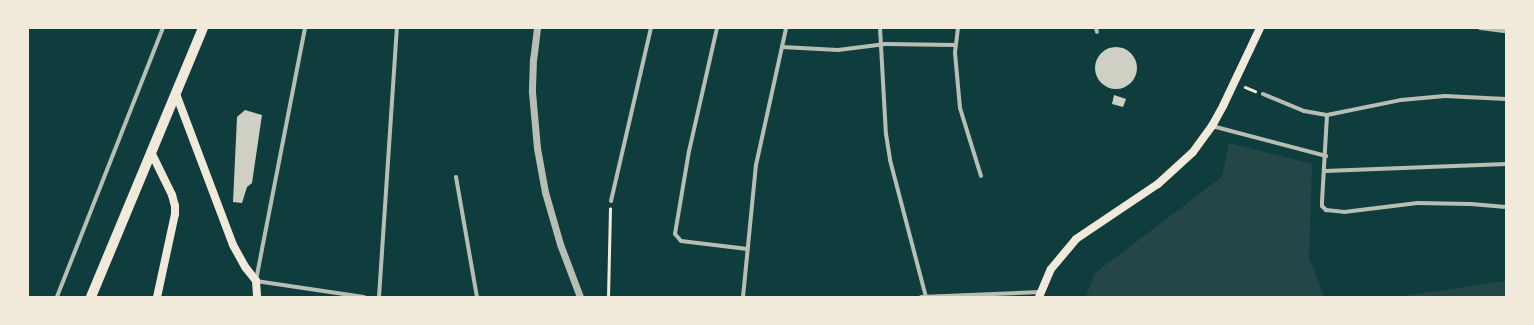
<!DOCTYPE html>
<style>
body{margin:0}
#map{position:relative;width:1534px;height:325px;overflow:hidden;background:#0f3d3e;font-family:"Noto Sans",sans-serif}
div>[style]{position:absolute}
.green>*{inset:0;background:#244646}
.building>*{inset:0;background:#cfcfc3}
.round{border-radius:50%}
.path>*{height:2.5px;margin:-1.25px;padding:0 1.25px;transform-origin:1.25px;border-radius:1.25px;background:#f1e9da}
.pedestrian>*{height:3.5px;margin:-1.75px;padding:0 1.75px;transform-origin:1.75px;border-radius:1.75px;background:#b8beb3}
.minor>*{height:4px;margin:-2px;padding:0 2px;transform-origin:2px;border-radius:2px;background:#b8beb3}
.tertiary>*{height:7px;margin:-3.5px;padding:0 3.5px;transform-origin:3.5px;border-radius:3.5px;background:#b8beb3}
.secondary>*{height:8px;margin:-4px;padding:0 4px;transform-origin:4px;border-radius:4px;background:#f1e9da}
.primary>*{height:10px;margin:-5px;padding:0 5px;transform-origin:5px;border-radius:5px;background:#f1e9da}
span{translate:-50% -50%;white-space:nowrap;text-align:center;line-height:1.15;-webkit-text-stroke:3px #f1e9da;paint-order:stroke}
.frame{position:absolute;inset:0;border:29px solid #f1e9da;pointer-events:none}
</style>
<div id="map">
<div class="green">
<i style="clip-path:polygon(1229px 143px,1312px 164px,1309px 257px,1324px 297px,1086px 297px,1095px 273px,1222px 177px)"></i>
<i style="clip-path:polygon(1506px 281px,1506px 297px,1399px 297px,1424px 293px)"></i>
</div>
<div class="building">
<i class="round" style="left:1095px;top:47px;width:42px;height:42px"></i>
<i style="clip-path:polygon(1114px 95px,1126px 99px,1123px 107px,1112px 104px)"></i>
<i style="clip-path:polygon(245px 110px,262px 115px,252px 183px,247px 187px,242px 203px,233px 202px,237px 117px)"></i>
</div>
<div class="path">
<i style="left:1245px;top:87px;width:11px;rotate:22deg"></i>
<i style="left:608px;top:297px;width:88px;rotate:-88.7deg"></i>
</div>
<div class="pedestrian">
<i style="left:57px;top:297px;width:289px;rotate:-68.5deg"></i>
</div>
<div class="minor">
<i style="left:305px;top:28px;width:258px;rotate:101deg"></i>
<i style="left:256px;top:281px;width:109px;rotate:8.4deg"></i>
<i style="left:717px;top:28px;width:126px;rotate:102.8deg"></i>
<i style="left:689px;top:151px;width:84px;rotate:99.6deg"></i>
<i style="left:675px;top:234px;width:9px;rotate:49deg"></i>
<i style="left:681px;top:241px;width:67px;rotate:6.8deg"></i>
<i style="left:880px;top:28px;width:106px;rotate:86.8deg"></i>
<i style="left:886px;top:134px;width:26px;rotate:81deg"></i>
<i style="left:890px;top:160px;width:142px;rotate:75.3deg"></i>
<i style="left:958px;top:28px;width:25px;rotate:97deg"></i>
<i style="left:955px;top:53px;width:55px;rotate:84.8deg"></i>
<i style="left:960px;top:108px;width:71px;rotate:72.8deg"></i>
<i style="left:1096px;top:28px;width:4px;rotate:76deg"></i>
<i style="left:1480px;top:28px;width:26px;rotate:7deg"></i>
<i style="left:782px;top:47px;width:56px;rotate:3.1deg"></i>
<i style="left:838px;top:50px;width:48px;rotate:-7.1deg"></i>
<i style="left:886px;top:44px;width:69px;rotate:0.8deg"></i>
<i style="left:1263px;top:94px;width:44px;rotate:22.5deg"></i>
<i style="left:1304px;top:111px;width:23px;rotate:10deg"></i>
<i style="left:1327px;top:115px;width:76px;rotate:-11.5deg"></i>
<i style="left:1401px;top:100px;width:44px;rotate:-5.2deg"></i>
<i style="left:1445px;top:96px;width:61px;rotate:2.8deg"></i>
<i style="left:1327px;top:115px;width:86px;rotate:93.3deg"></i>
<i style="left:1322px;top:201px;width:5px;rotate:90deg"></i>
<i style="left:1322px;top:206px;width:6px;rotate:45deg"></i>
<i style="left:1326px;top:210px;width:18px;rotate:6deg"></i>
<i style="left:1344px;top:212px;width:74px;rotate:-7deg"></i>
<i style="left:1417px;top:203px;width:54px;rotate:1.1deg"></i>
<i style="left:1471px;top:204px;width:35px;rotate:5deg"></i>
<i style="left:1212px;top:126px;width:118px;rotate:14.7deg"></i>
<i style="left:1325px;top:171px;width:181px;rotate:-2.2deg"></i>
<i style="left:456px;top:177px;width:122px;rotate:80.1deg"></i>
<i style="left:611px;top:201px;width:178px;rotate:-77deg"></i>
<i style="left:379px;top:297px;width:270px;rotate:-86.2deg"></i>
<i style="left:743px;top:297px;width:133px;rotate:-84.4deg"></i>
<i style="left:756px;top:165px;width:140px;rotate:-77.6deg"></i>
<i style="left:921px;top:297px;width:120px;rotate:-2.4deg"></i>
</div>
<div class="tertiary">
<i style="left:537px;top:28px;width:31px;rotate:97deg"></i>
<i style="left:533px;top:59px;width:33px;rotate:92deg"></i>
<i style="left:532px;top:92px;width:56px;rotate:84.9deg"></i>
<i style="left:537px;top:148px;width:45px;rotate:79.7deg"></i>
<i style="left:545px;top:192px;width:54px;rotate:73.9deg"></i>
<i style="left:560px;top:244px;width:57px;rotate:69.3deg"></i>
</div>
<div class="secondary">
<i style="left:176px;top:94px;width:161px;rotate:69.3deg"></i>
<i style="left:233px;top:245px;width:26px;rotate:61deg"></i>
<i style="left:246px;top:268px;width:16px;rotate:52deg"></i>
<i style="left:256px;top:281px;width:16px;rotate:86deg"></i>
<i style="left:152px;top:154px;width:46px;rotate:64deg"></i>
<i style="left:172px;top:195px;width:11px;rotate:75deg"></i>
<i style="left:175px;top:206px;width:8px;rotate:90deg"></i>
<i style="left:175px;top:214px;width:85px;rotate:102.2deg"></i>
<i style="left:1039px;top:297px;width:30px;rotate:-67deg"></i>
<i style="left:1051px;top:269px;width:39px;rotate:-50deg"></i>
<i style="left:1076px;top:239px;width:99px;rotate:-33.9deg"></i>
<i style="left:1158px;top:184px;width:47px;rotate:-42.4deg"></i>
<i style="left:1193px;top:152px;width:32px;rotate:-54deg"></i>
<i style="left:1212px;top:126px;width:23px;rotate:-61deg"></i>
<i style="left:1223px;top:106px;width:86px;rotate:-64.6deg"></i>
</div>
<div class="primary">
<i style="left:91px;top:297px;width:291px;rotate:-67.4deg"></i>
</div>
<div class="frame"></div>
</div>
